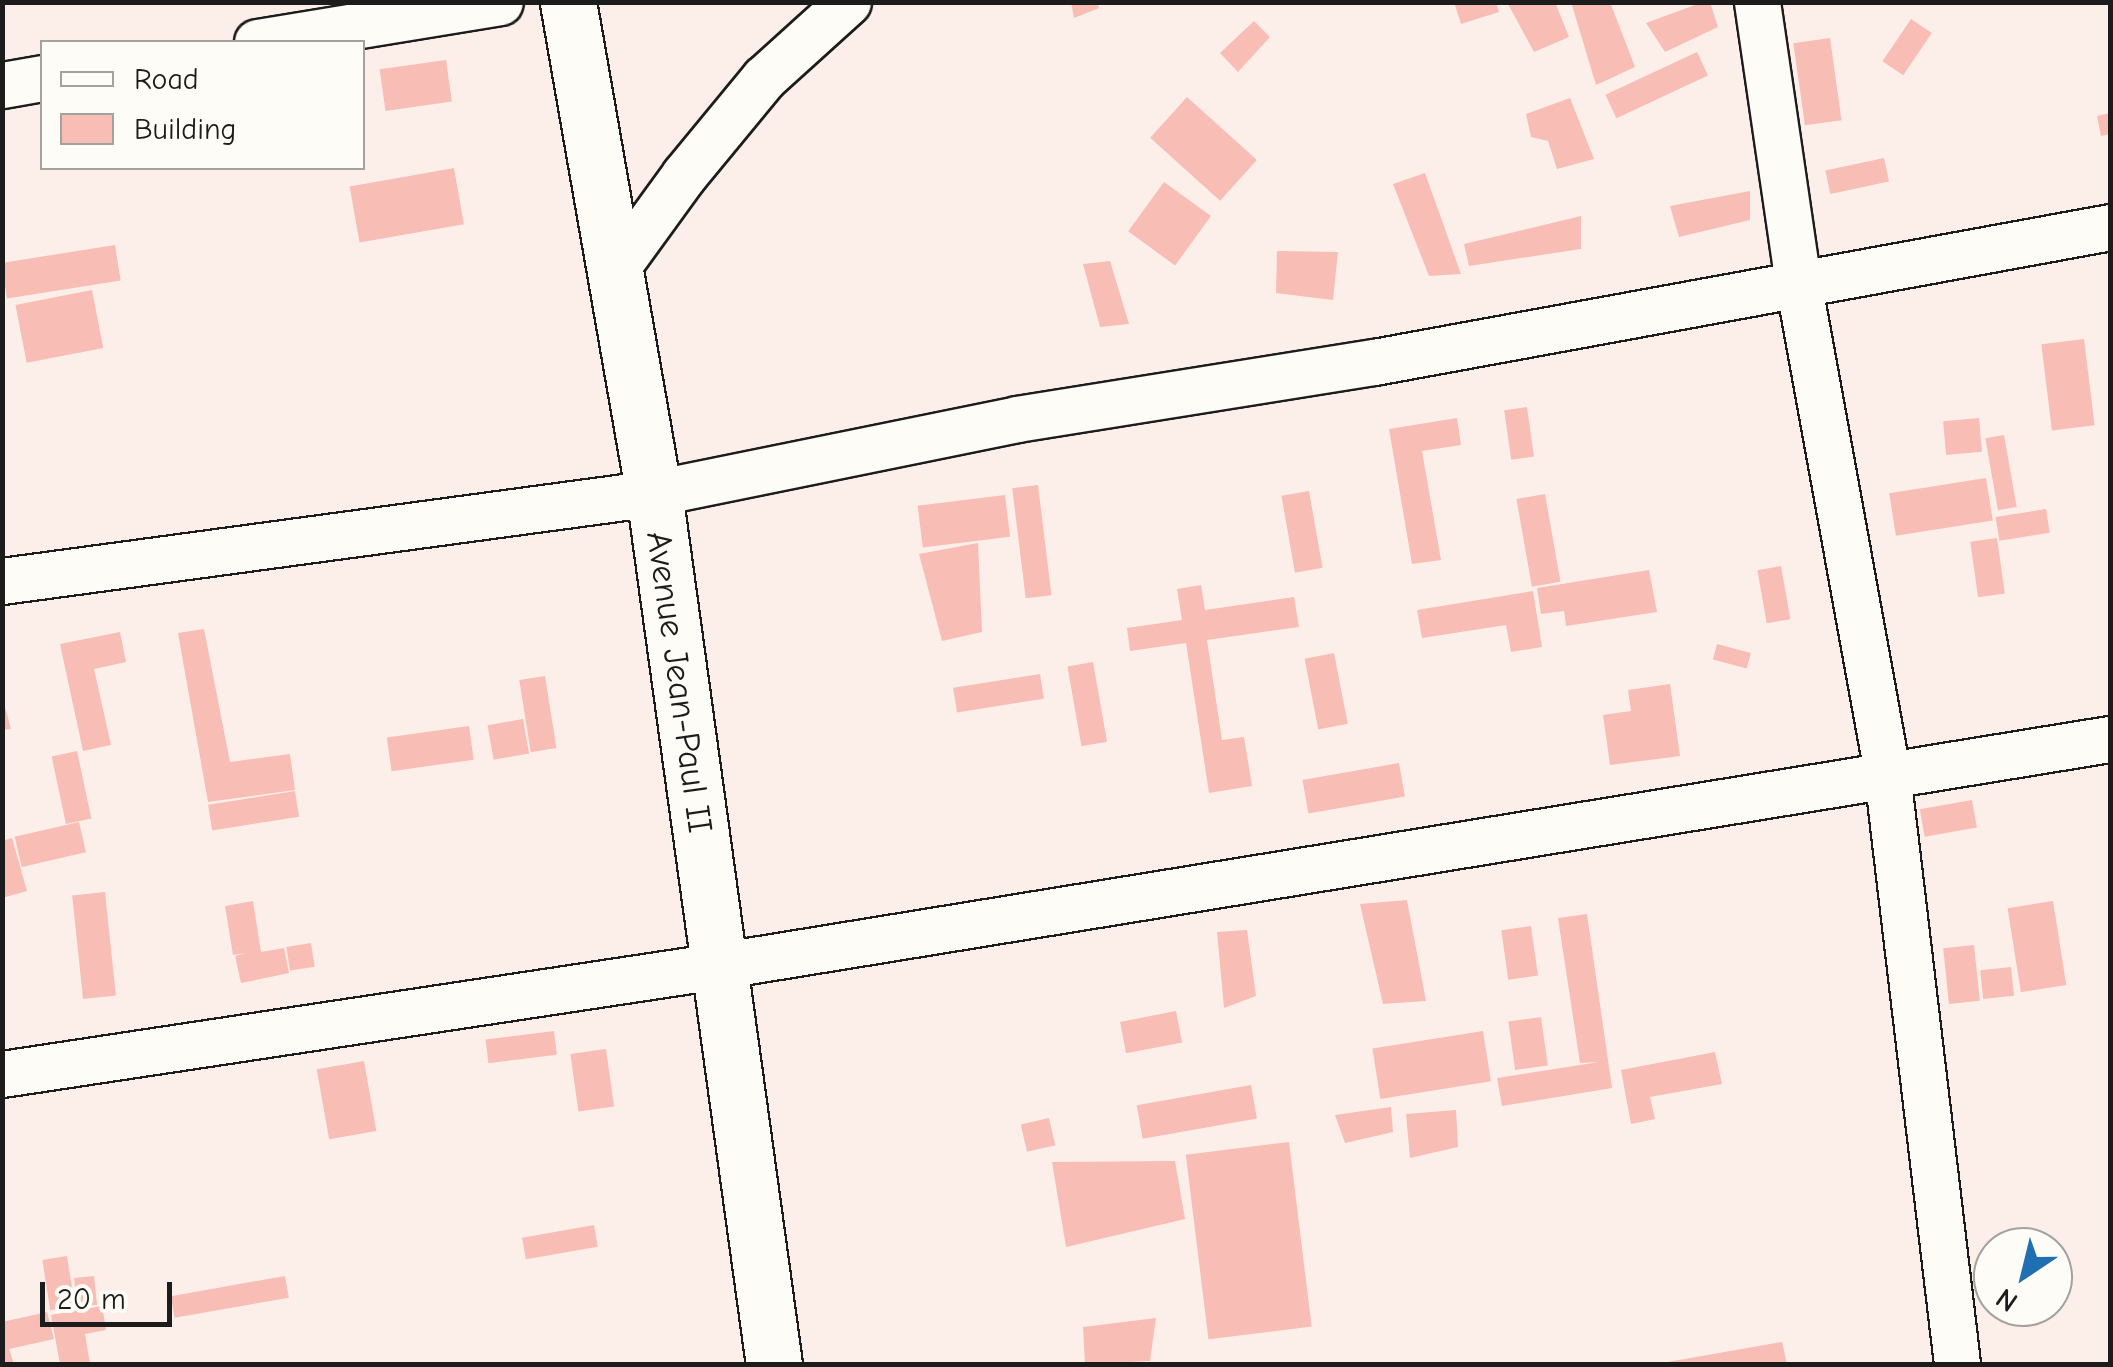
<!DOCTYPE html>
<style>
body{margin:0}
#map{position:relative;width:2113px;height:1367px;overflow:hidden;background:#fcefea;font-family:"Comic Neue",sans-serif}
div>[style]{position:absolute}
.building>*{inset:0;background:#f8bdb5;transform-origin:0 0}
.roads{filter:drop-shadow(2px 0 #1c1c1c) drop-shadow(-2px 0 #1c1c1c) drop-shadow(0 2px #1c1c1c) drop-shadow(0 -2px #1c1c1c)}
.street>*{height:45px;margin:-22.5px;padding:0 22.5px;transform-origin:22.5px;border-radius:22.5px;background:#fdfcf7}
.secondary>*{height:55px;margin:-27.5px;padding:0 27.5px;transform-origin:27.5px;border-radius:27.5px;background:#fdfcf7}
span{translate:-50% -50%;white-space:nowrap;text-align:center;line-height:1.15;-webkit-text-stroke:9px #fdfcf7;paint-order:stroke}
.street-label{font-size:35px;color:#1c1c1c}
.frame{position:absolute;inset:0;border:5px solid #1c1c1c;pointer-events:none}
.legend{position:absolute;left:40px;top:40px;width:325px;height:130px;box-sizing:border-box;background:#fdfcf7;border:2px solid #a3a29f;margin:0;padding:12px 18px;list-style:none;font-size:30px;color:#1c1c1c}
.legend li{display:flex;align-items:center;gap:20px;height:50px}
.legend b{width:50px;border:2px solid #a3a29f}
.north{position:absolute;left:1973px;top:1227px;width:100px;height:100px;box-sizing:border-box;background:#fdfcf7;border:2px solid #a3a29f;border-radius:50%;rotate:215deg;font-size:28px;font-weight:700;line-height:40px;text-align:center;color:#1c1c1c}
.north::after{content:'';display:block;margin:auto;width:35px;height:45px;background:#1f6fb2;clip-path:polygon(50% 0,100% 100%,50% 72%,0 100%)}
.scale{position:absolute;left:40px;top:1282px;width:132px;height:45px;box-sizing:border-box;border:5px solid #1c1c1c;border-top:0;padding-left:12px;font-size:30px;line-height:35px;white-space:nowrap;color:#1c1c1c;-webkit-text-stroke:8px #fdfcf7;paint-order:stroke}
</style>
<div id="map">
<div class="building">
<i style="clip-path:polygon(1071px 2px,1097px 2px,1099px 8px,1074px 18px)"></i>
<i style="clip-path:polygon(1454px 2px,1496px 2px,1499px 12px,1461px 24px)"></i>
<i style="clip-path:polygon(1507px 2px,1555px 2px,1569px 37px,1534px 52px)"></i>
<i style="clip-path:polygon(1571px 2px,1610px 2px,1635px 67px,1596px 85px)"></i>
<i style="clip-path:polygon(1703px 2px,1710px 2px,1718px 27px,1665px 52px,1646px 23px)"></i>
<i style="left:1911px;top:19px;width:25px;height:51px;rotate:34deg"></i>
<i style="clip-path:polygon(1254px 21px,1270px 37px,1238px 72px,1220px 53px)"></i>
<i style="left:1830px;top:38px;width:83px;height:37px;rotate:82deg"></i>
<i style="left:1697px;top:52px;width:26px;height:101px;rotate:65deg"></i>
<i style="left:446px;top:60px;width:42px;height:67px;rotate:82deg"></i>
<i style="left:1187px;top:97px;width:94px;height:55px;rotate:42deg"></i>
<i style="clip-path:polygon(1570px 98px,1594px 159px,1557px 169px,1548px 141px,1531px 137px,1526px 114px)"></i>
<i style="clip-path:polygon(2110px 113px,2110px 134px,2101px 136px,2097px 116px)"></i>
<i style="left:1884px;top:158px;width:24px;height:60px;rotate:78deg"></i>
<i style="left:454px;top:168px;width:57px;height:106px;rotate:80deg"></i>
<i style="clip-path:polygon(1425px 173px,1461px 274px,1429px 276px,1393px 184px)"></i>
<i style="left:1164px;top:182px;width:58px;height:61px;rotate:36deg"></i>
<i style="clip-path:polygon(1750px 191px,1750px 220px,1679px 237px,1670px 206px)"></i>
<i style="clip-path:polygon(1581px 216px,1581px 249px,1469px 266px,1464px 244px)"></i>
<i style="left:115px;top:245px;width:36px;height:115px;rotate:81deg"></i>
<i style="clip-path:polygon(1277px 251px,1338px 252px,1333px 300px,1276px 293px)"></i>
<i style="clip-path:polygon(1110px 261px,1129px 324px,1100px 327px,1083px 264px)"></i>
<i style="left:92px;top:290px;width:59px;height:78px;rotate:79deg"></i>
<i style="left:2084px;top:339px;width:87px;height:43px;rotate:83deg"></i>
<i style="left:1527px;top:407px;width:50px;height:23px;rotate:82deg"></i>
<i style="clip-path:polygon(1457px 418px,1461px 445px,1422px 451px,1441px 560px,1412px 564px,1389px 429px)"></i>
<i style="left:1979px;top:418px;width:34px;height:36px;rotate:85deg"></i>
<i style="left:2004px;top:435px;width:73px;height:19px;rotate:80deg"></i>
<i style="left:1986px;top:478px;width:43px;height:98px;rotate:81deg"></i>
<i style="left:1038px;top:485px;width:111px;height:26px;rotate:83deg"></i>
<i style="left:1309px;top:491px;width:78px;height:28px;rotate:80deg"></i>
<i style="left:1545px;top:494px;width:89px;height:29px;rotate:80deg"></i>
<i style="left:1005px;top:495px;width:42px;height:88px;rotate:83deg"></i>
<i style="left:2046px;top:509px;width:24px;height:51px;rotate:81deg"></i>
<i style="left:1997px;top:538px;width:56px;height:27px;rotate:82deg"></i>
<i style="clip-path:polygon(978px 543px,982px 632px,942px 641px,919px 554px)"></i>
<i style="left:1781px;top:566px;width:54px;height:24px;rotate:80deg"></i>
<i style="clip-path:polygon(1649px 570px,1657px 612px,1566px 626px,1564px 611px,1541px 614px,1537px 588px)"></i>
<i style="clip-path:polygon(1201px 585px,1205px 610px,1294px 597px,1299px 627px,1207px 640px,1222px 740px,1244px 737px,1252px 786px,1209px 793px,1186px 643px,1130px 651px,1127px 628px,1182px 620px,1177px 589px)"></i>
<i style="clip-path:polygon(1533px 591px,1542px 647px,1511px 652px,1506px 625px,1422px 638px,1417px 610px)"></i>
<i style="clip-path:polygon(204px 629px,230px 762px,290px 754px,295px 790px,208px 802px,178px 633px)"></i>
<i style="clip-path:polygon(120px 632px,126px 662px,94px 669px,111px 745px,83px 751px,60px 644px)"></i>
<i style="left:1717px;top:644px;width:35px;height:16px;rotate:15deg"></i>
<i style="left:1334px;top:653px;width:72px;height:30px;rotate:79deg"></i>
<i style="left:1093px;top:662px;width:81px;height:26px;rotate:80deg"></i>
<i style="left:1040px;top:674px;width:25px;height:88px;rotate:81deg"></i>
<i style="left:545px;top:676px;width:73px;height:26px;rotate:81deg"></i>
<i style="clip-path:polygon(1670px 684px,1680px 756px,1610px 765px,1603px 715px,1631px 711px,1628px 690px)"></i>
<i style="clip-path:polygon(2px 696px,11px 729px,2px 730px)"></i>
<i style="left:523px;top:719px;width:35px;height:36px;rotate:80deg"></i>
<i style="left:469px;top:726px;width:34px;height:83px;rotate:82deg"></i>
<i style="left:77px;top:751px;width:69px;height:26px;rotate:78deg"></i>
<i style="left:1399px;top:763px;width:34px;height:98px;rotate:80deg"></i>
<i style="left:295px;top:791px;width:26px;height:88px;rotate:81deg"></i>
<i style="left:1972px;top:800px;width:28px;height:53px;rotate:80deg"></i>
<i style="left:79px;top:822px;width:31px;height:66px;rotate:77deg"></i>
<i style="clip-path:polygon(12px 838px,27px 891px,2px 898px,2px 841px)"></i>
<i style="left:105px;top:892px;width:104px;height:33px;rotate:84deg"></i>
<i style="clip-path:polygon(1407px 900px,1426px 1001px,1383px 1004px,1360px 904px)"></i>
<i style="clip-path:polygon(253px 901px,261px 952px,284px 948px,289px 973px,241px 983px,235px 956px,246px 953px,233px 955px,225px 906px)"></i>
<i style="left:2053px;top:901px;width:85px;height:46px;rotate:81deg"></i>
<i style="clip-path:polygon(1587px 914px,1612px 1088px,1502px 1106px,1497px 1078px,1599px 1062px,1580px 1063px,1558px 918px)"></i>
<i style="left:1531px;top:926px;width:50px;height:30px;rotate:82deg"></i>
<i style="clip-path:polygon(1247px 930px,1256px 996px,1224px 1008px,1217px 932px)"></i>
<i style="left:311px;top:943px;width:24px;height:25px;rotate:81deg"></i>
<i style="left:1974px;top:945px;width:56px;height:31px;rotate:84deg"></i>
<i style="left:2011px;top:967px;width:29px;height:31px;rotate:84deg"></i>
<i style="left:1176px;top:1011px;width:32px;height:57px;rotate:79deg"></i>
<i style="left:1541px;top:1017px;width:49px;height:33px;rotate:82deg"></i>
<i style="left:554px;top:1031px;width:24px;height:69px;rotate:83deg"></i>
<i style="left:1483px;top:1031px;width:51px;height:112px;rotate:81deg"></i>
<i style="left:606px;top:1049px;width:58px;height:36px;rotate:82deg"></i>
<i style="clip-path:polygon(1715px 1052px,1722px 1084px,1650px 1097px,1655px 1119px,1631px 1124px,1621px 1070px)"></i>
<i style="left:364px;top:1061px;width:71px;height:48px;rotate:80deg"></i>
<i style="left:1251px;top:1085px;width:34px;height:116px;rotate:80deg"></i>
<i style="clip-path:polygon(1391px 1107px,1393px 1132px,1345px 1143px,1335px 1115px)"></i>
<i style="clip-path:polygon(1456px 1110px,1458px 1147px,1410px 1158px,1406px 1114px)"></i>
<i style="left:1049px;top:1118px;width:28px;height:29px;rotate:77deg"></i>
<i style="left:1289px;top:1142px;width:186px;height:104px;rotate:83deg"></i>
<i style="clip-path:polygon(1175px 1161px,1185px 1219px,1066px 1247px,1052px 1162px)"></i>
<i style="left:594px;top:1225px;width:22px;height:73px;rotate:80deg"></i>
<i style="left:67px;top:1256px;width:51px;height:25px;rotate:81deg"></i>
<i style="left:94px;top:1276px;width:29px;height:20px;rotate:84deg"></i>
<i style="left:285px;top:1276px;width:22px;height:116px;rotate:80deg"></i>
<i style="clip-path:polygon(102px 1306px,106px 1330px,85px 1334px,90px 1364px,60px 1364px,51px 1315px)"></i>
<i style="clip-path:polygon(47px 1312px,54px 1339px,9px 1349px,14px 1364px,2px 1364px,2px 1322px)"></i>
<i style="clip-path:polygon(1156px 1318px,1150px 1361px,1085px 1364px,1083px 1327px)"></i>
<i style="clip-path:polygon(1782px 1342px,1787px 1364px,1662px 1364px,1662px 1363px)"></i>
</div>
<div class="roads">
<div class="street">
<i style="left:1757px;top:2px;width:283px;rotate:81.7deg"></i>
<i style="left:1798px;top:282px;width:500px;rotate:79.7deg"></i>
<i style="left:1887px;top:774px;width:594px;rotate:83.23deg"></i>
<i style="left:257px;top:42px;width:246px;rotate:-9.3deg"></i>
<i style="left:2px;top:85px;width:41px;rotate:-9.9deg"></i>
<i style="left:615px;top:270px;width:117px;rotate:-54deg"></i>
<i style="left:684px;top:175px;width:126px;rotate:-50.5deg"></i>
<i style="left:764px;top:78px;width:113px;rotate:-42.1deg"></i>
<i style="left:2px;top:581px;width:658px;rotate:-7.69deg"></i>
<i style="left:654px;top:493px;width:370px;rotate:-11.5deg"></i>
<i style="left:1017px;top:419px;width:362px;rotate:-9.1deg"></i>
<i style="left:1374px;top:362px;width:748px;rotate:-10.39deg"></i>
<i style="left:2px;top:1074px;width:723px;rotate:-8.59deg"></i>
<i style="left:717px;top:966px;width:1411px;rotate:-9.26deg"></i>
</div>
<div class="secondary">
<i style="left:568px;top:2px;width:498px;rotate:80.1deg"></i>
<i style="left:654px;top:493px;width:879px;rotate:82.16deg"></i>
</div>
</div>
<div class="street-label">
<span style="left:679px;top:682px;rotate:82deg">Avenue Jean-Paul II</span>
</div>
<div class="frame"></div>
<ul class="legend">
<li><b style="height:12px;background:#fdfcf7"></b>Road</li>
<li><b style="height:28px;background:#f8bdb5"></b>Building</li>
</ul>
<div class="north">N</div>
<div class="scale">20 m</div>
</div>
